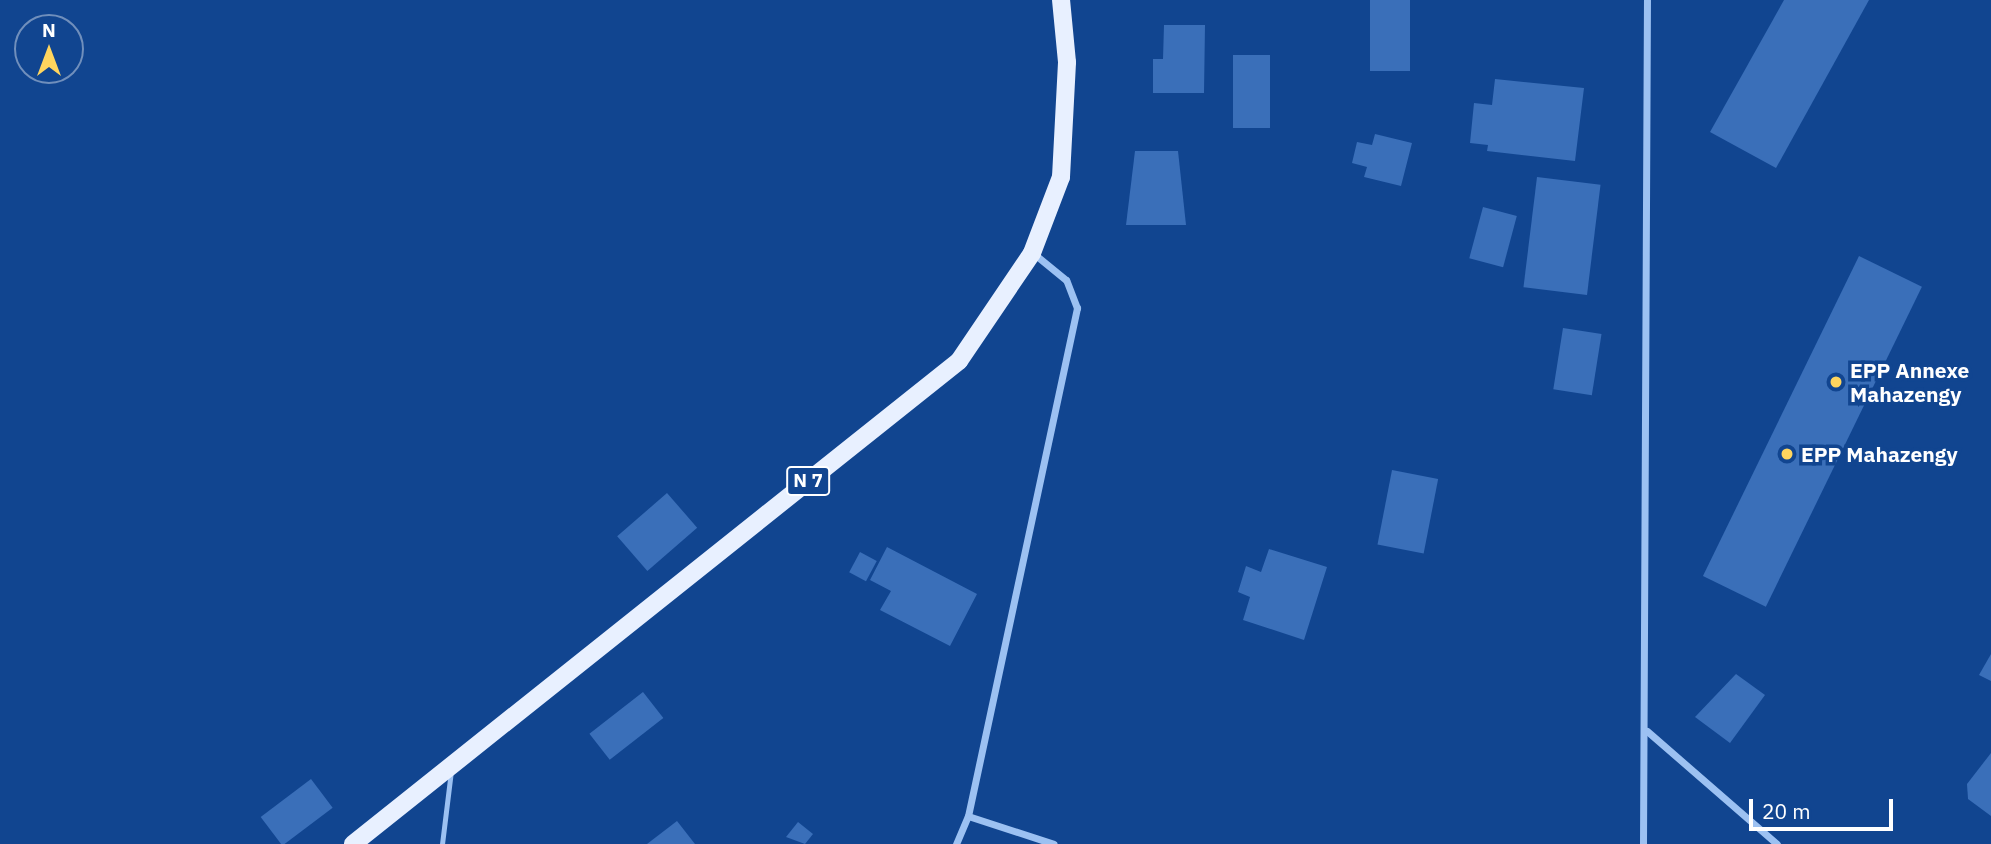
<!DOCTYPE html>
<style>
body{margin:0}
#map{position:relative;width:1991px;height:844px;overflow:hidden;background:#114590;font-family:"IBM Plex Sans",sans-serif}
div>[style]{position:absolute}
.building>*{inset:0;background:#3a6fb9;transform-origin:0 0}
.lane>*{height:5px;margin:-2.5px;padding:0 2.5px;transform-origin:2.5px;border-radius:2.5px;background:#9cc1f2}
.street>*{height:7px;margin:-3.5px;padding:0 3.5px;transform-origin:3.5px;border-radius:3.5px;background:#9cc1f2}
.primary>*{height:18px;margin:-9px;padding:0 9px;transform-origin:9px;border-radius:9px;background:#e8f0ff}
.dots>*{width:19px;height:19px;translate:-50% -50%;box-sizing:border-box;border:4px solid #114590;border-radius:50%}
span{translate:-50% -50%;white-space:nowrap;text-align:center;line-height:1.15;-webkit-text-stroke:7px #114590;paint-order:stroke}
.shield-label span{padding:2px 5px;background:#114590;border:2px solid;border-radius:5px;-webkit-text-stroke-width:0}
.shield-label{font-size:19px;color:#fff;font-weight:700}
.poi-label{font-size:21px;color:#fff;font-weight:700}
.left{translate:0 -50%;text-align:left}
.north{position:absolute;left:14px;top:14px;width:70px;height:70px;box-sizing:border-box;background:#114590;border:2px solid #708fbc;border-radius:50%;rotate:0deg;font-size:19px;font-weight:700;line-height:28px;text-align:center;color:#fff}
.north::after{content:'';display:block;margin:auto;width:24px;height:32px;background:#ffd55e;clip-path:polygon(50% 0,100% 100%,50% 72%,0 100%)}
.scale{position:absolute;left:1749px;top:799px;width:144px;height:32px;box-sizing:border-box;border:4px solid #fff;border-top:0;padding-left:9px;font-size:21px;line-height:24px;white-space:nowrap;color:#fff;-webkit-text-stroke:5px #114590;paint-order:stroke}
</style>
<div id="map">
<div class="building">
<i style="left:1370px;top:0;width:40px;height:71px"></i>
<i style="clip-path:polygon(1784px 0,1869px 0,1776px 168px,1710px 132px)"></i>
<i style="clip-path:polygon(1164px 25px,1205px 25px,1204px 93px,1153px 93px,1153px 59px,1163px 59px)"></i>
<i style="left:1233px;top:55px;width:37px;height:73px"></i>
<i style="clip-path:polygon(1495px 79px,1584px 88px,1575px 161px,1487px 151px,1488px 145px,1470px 143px,1474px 103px,1492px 105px)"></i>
<i style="clip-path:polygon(1375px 134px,1412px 143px,1401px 186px,1364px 177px,1367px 167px,1352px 163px,1357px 142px,1372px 145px)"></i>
<i style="clip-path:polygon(1135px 151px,1178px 151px,1186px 225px,1126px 225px)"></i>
<i style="left:1537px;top:177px;width:64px;height:111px;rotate:7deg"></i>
<i style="left:1483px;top:207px;width:35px;height:53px;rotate:15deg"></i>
<i style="left:1859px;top:256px;width:70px;height:356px;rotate:26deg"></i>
<i style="left:1563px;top:328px;width:39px;height:62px;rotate:9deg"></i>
<i style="left:1392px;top:470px;width:47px;height:76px;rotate:11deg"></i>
<i style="left:667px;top:493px;width:46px;height:66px;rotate:49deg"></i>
<i style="clip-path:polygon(887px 547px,977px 594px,950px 646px,880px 610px,891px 591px,870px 580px)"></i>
<i style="clip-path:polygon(1269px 549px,1327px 567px,1304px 640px,1243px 620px,1250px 597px,1238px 592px,1246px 566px,1261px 572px)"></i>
<i style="left:860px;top:552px;width:19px;height:23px;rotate:28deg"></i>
<i style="clip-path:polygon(1991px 654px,1991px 681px,1979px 675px)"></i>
<i style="clip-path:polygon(1736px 674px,1765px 695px,1730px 743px,1695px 717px)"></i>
<i style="left:643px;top:692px;width:33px;height:68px;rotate:52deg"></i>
<i style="clip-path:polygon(1991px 753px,1991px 816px,1968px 799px,1967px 784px)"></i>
<i style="left:311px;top:779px;width:36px;height:63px;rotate:53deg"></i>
<i style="clip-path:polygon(677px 821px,695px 844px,647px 844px)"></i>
<i style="clip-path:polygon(798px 822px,813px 834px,805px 844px,786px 837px)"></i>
</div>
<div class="lane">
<i style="left:442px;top:844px;width:74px;rotate:-83deg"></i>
</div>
<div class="street">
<i style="left:1647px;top:731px;width:172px;rotate:41deg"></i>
<i style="left:968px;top:816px;width:90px;rotate:18deg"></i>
<i style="left:956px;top:844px;width:30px;rotate:-67deg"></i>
<i style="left:968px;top:816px;width:520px;rotate:-77.89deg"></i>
<i style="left:1077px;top:308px;width:30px;rotate:-111deg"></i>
<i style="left:1066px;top:280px;width:43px;rotate:-140.7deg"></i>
<i style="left:1643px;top:844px;width:844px;rotate:-89.73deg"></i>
</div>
<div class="primary">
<i style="left:353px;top:844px;width:775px;rotate:-38.56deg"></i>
<i style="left:959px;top:361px;width:130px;rotate:-55.9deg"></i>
<i style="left:1032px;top:253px;width:81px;rotate:-69.1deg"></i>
<i style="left:1061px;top:177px;width:115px;rotate:-87deg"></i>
<i style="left:1067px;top:62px;width:62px;rotate:-95.5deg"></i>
</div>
<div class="dots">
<i style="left:1836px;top:382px;background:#ffd55e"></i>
<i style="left:1787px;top:454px;background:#ffd55e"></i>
</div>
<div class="shield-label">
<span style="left:808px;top:481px">N 7</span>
</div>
<div class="poi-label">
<span class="left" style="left:1850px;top:382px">EPP Annexe<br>Mahazengy</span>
<span class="left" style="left:1801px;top:454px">EPP Mahazengy</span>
</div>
<div class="north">N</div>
<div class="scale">20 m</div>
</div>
